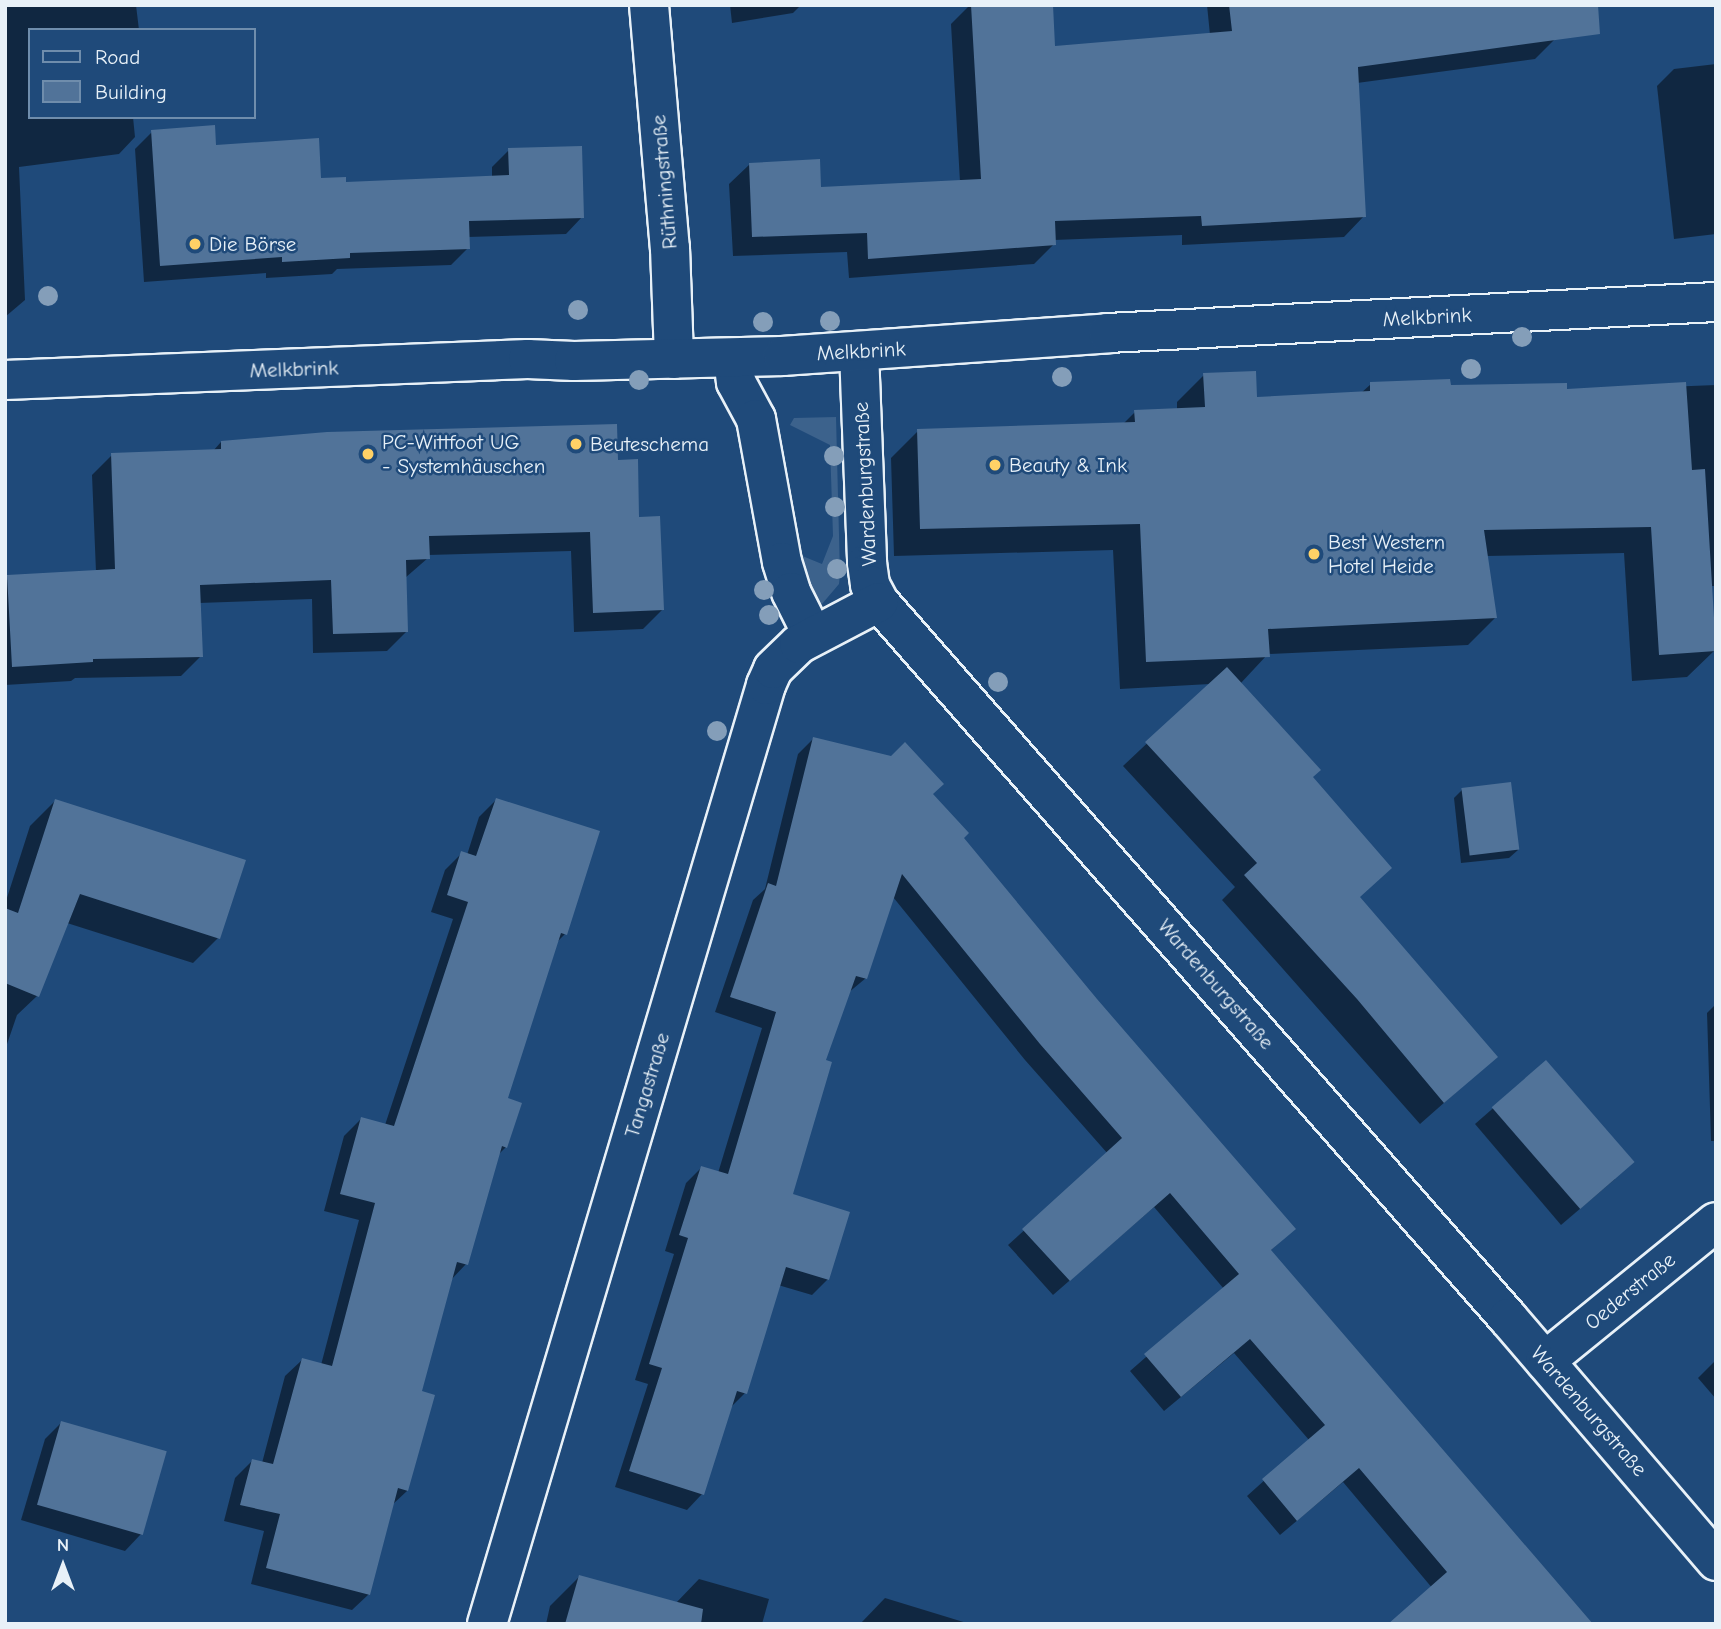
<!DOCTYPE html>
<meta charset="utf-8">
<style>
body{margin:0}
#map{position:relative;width:1721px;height:1629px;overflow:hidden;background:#1f4a7a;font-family:"Comic Neue",sans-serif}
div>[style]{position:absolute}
.green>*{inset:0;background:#3c628c}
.shadow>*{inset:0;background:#0007}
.building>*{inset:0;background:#517399;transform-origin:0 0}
.roads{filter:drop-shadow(2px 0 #e8f1f8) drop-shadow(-2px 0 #e8f1f8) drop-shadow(0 2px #e8f1f8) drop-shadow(0 -2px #e8f1f8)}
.minor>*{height:38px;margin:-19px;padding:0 19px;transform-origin:19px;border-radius:19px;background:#1f4a7a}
.trees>*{width:20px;height:20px;margin:-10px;border-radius:50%;background:#849eb9}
.dots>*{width:19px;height:19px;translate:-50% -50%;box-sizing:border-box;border:4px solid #1f4a7a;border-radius:50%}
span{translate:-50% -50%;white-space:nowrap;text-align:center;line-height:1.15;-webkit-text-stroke:5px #1f4a7a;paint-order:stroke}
.street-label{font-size:21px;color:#e8f1f8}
.poi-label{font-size:21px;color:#e8f1f8}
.left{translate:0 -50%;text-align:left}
.frame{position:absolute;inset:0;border:7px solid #e8f1f8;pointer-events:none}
.legend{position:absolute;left:28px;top:28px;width:228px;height:91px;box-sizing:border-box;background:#1f4a7a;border:2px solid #6f8dac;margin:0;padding:9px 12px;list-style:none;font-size:21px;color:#e8f1f8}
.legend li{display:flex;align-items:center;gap:14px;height:35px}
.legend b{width:35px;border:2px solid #6f8dac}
.north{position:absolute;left:28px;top:1531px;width:70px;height:70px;-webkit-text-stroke:5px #1f4a7a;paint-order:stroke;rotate:0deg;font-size:19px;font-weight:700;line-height:28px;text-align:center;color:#e8f1f8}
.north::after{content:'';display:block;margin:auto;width:24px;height:32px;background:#e8f1f8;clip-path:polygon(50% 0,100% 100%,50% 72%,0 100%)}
</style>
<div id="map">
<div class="green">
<i style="clip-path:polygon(836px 417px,840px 574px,839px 584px,822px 604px,814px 599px,795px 553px,822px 564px,833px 536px,830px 445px,790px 425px,794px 418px)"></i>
</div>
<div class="shadow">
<i style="clip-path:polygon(5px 5px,136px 5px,139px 30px,30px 30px,30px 117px,133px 117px,135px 137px,119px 154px,19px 167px,25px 300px,5px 317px)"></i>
<i style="clip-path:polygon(730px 5px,801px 5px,793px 13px,732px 23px)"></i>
<i style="clip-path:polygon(970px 5px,1051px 5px,1054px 48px,1210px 35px,1207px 5px,1552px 5px,1555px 39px,1535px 59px,1357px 83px,1364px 216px,1344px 237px,1182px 245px,1182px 235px,1054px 240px,1054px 244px,1034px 264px,849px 278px,847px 252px,733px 256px,729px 184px,750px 164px,820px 188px,960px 182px,951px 24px)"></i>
<i style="clip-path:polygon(1716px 64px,1716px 234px,1674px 239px,1657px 86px,1674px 69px)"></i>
<i style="clip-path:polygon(152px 132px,214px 146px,319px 180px,344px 184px,492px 178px,492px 167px,509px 150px,582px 217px,566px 234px,468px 237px,468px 248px,451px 265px,337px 269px,332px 274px,266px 278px,266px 273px,144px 282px,135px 149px)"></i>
<i style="clip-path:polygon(1204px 375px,1255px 399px,1361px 393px,1371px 384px,1565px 391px,1716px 385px,1716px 586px,1710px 586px,1715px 650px,1687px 677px,1632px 681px,1624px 553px,1486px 556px,1495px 618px,1468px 645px,1268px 654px,1240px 684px,1311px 777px,1359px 898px,1496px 1057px,1420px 1124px,1222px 900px,1235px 887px,1123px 766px,1210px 684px,1120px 689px,1113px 550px,894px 556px,891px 458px,918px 431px,1123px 424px,1135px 412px,1177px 410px,1177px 402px)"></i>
<i style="clip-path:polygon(221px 442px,616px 462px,637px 519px,663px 609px,643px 629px,574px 632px,571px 551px,428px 555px,428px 558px,405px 578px,407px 631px,387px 651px,313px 653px,312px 599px,199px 603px,201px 656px,181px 676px,75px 678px,71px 681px,5px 685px,5px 580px,96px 572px,92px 475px,112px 455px,213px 451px)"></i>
<i style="clip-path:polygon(813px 739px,931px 795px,961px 838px,1096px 1001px,1294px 1229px,1270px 1251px,1591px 1624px,1449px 1608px,1343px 1482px,1280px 1535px,1247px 1496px,1309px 1440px,1234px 1353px,1164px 1411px,1130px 1371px,1224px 1289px,1154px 1207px,1053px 1295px,1008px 1245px,1108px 1154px,1025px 1060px,893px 897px,866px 978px,848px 993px,824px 1061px,791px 1195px,828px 1279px,812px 1295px,778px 1285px,745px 1393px,730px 1408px,702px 1494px,687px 1510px,615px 1487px,648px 1384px,635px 1380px,674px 1254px,665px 1251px,686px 1183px,701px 1168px,718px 1173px,762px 1028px,715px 1012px,753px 900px,765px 889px,798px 754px)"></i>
<i style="clip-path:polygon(1462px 790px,1518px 850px,1509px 858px,1461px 863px,1454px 798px)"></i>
<i style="clip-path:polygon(496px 800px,565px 934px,556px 943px,506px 1099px,506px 1147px,498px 1155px,466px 1264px,450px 1281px,420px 1392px,407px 1491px,391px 1506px,369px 1594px,352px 1610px,251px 1584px,264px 1531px,224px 1521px,235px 1478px,252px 1461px,262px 1463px,285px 1376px,302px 1360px,321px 1365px,359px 1220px,324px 1211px,344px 1136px,361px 1119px,385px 1125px,453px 919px,431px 912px,445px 870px,462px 853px,467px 855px,479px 817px)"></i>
<i style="clip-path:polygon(55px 801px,218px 938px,193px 963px,67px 923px,37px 996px,17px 1015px,5px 1050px,5px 904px,30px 826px)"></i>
<i style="clip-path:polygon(1716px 1004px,1716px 1141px,1711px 1141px,1707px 1013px)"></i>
<i style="clip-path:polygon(1546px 1062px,1615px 1179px,1561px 1225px,1475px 1124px)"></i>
<i style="clip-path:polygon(1716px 1360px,1716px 1399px,1698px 1378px)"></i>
<i style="clip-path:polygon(61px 1423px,141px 1534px,125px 1551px,21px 1520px,45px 1439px)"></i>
<i style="clip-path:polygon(579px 1577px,675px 1604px,699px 1579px,769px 1599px,762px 1624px,546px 1624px,550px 1606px)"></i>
<i style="clip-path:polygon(885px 1598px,970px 1624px,860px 1624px)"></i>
</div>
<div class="building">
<i style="clip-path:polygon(971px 5px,1053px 5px,1055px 46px,1232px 31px,1229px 5px,1598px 5px,1600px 34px,1358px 67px,1366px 217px,1202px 226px,1201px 216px,1055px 221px,1056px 245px,868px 259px,867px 233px,752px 237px,749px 163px,820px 159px,821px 187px,981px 179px)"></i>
<i style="clip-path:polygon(215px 125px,216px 145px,319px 138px,321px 178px,346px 177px,346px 182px,509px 175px,508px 148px,582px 146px,584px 218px,469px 221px,470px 249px,350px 253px,350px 258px,282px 262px,282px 257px,160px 266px,151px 130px)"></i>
<i style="clip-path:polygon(1256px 371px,1257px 397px,1370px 391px,1370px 382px,1450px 379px,1451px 385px,1567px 383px,1567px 389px,1686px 382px,1692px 470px,1705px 469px,1716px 651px,1659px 655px,1651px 527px,1484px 530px,1497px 618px,1268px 629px,1270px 657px,1146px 662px,1140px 524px,920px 529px,917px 429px,1135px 422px,1134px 410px,1205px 407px,1203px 373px)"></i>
<i style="clip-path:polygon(617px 424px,618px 460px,638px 459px,639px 517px,660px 516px,664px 610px,593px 613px,590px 532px,429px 536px,430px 559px,406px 560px,408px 632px,333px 634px,331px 580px,200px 585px,203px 657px,93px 659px,93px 662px,12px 667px,7px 575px,115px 569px,111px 453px,221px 449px,221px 441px,327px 432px)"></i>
<i style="clip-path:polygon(1227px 667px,1321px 770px,1313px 777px,1392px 868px,1360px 897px,1498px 1057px,1444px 1103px,1357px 999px,1244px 875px,1257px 863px,1145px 742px)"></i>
<i style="clip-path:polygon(813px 737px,891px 756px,905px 742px,944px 784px,933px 794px,969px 833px,964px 838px,1097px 999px,1296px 1229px,1271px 1250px,1593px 1624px,1388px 1624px,1447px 1572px,1359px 1468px,1297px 1521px,1262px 1479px,1325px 1425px,1250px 1339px,1181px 1397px,1144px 1354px,1239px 1274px,1170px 1193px,1070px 1281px,1022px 1229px,1122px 1138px,1040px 1044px,902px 874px,867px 979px,856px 976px,826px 1060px,832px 1062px,793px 1194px,850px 1212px,829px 1280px,786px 1267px,747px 1394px,737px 1391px,704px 1495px,629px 1471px,662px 1368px,649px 1364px,688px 1238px,679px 1235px,701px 1166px,728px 1174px,776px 1012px,730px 997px,768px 883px,776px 886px)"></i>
<i style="left:1511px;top:782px;width:68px;height:50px;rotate:83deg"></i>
<i style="clip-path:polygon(496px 798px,600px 831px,567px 935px,561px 933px,508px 1098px,522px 1103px,507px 1148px,502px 1146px,468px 1265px,457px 1262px,422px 1391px,435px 1395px,408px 1491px,398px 1488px,370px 1595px,266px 1568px,280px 1514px,240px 1505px,252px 1459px,273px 1464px,302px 1358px,332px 1366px,375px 1203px,340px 1194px,361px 1117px,394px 1126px,468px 902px,447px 895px,461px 851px,476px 856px)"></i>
<i style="clip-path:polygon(55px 799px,246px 860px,220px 939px,80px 894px,39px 997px,5px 983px,5px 908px,18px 913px)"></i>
<i style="left:1546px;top:1060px;width:135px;height:72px;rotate:49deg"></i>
<i style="left:61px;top:1421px;width:110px;height:87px;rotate:16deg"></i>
<i style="clip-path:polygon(579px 1575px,703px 1609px,701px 1624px,565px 1624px)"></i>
</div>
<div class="roads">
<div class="minor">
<i style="left:649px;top:5px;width:244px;rotate:85.1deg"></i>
<i style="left:670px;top:248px;width:111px;rotate:87.9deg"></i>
<i style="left:859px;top:351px;width:212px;rotate:87.8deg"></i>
<i style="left:867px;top:563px;width:22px;rotate:82deg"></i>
<i style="left:870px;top:585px;width:19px;rotate:62deg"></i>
<i style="left:879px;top:602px;width:953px;rotate:48.7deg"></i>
<i style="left:1508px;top:1318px;width:320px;rotate:49.4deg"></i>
<i style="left:733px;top:358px;width:24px;rotate:83deg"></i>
<i style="left:736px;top:382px;width:42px;rotate:61.6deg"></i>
<i style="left:756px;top:419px;width:145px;rotate:79.7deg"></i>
<i style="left:782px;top:562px;width:31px;rotate:73deg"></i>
<i style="left:791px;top:592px;width:49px;rotate:63.4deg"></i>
<i style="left:5px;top:380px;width:523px;rotate:-2.3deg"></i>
<i style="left:528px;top:359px;width:46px;rotate:2.5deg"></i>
<i style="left:574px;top:361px;width:209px;rotate:-1.4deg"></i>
<i style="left:783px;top:356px;width:326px;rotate:-4deg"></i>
<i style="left:1108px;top:333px;width:609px;rotate:-2.92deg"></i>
<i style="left:1545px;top:1361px;width:220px;rotate:-39.1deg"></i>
<i style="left:487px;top:1624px;width:980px;rotate:-73.45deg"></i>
<i style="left:766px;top:685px;width:17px;rotate:-66deg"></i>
<i style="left:773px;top:669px;width:36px;rotate:-44deg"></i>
<i style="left:799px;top:644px;width:90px;rotate:-27.7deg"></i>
</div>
</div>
<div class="trees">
<i style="left:48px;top:296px"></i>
<i style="left:578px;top:310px"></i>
<i style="left:830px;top:321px"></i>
<i style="left:763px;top:322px"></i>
<i style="left:1522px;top:337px"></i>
<i style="left:1471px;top:369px"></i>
<i style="left:1062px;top:377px"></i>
<i style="left:639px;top:380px"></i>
<i style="left:834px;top:456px"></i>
<i style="left:835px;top:507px"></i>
<i style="left:837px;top:569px"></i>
<i style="left:764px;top:590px"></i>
<i style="left:769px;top:615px"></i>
<i style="left:998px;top:682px"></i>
<i style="left:717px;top:731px"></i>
</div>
<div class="dots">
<i style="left:195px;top:244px;background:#ffd166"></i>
<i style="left:576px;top:444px;background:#ffd166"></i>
<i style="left:368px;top:454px;background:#ffd166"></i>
<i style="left:995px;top:465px;background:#ffd166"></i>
<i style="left:1314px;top:554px;background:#ffd166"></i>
</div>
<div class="street-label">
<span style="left:664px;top:182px;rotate:-95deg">Rüthningstraße</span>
<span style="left:1427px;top:317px;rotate:-3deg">Melkbrink</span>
<span style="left:861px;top:351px;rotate:-3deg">Melkbrink</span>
<span style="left:294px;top:369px;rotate:-2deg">Melkbrink</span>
<span style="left:865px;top:484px;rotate:-93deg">Wardenburgstraße</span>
<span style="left:1216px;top:984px;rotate:49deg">Wardenburgstraße</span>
<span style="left:647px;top:1085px;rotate:-73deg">Tangastraße</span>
<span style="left:1630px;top:1291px;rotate:-39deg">Oederstraße</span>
<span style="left:1589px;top:1411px;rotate:49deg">Wardenburgstraße</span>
</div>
<div class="poi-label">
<span class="left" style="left:209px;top:244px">Die Börse</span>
<span class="left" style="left:382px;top:454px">PC-Wittfoot UG<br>- Systemhäuschen</span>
<span class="left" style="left:590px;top:444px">Beuteschema</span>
<span class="left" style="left:1009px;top:465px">Beauty &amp; Ink</span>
<span class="left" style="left:1328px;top:554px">Best Western<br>Hotel Heide</span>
</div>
<div class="frame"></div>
<ul class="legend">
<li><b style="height:9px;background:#1f4a7a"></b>Road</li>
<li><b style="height:19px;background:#517399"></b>Building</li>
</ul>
<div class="north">N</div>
</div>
